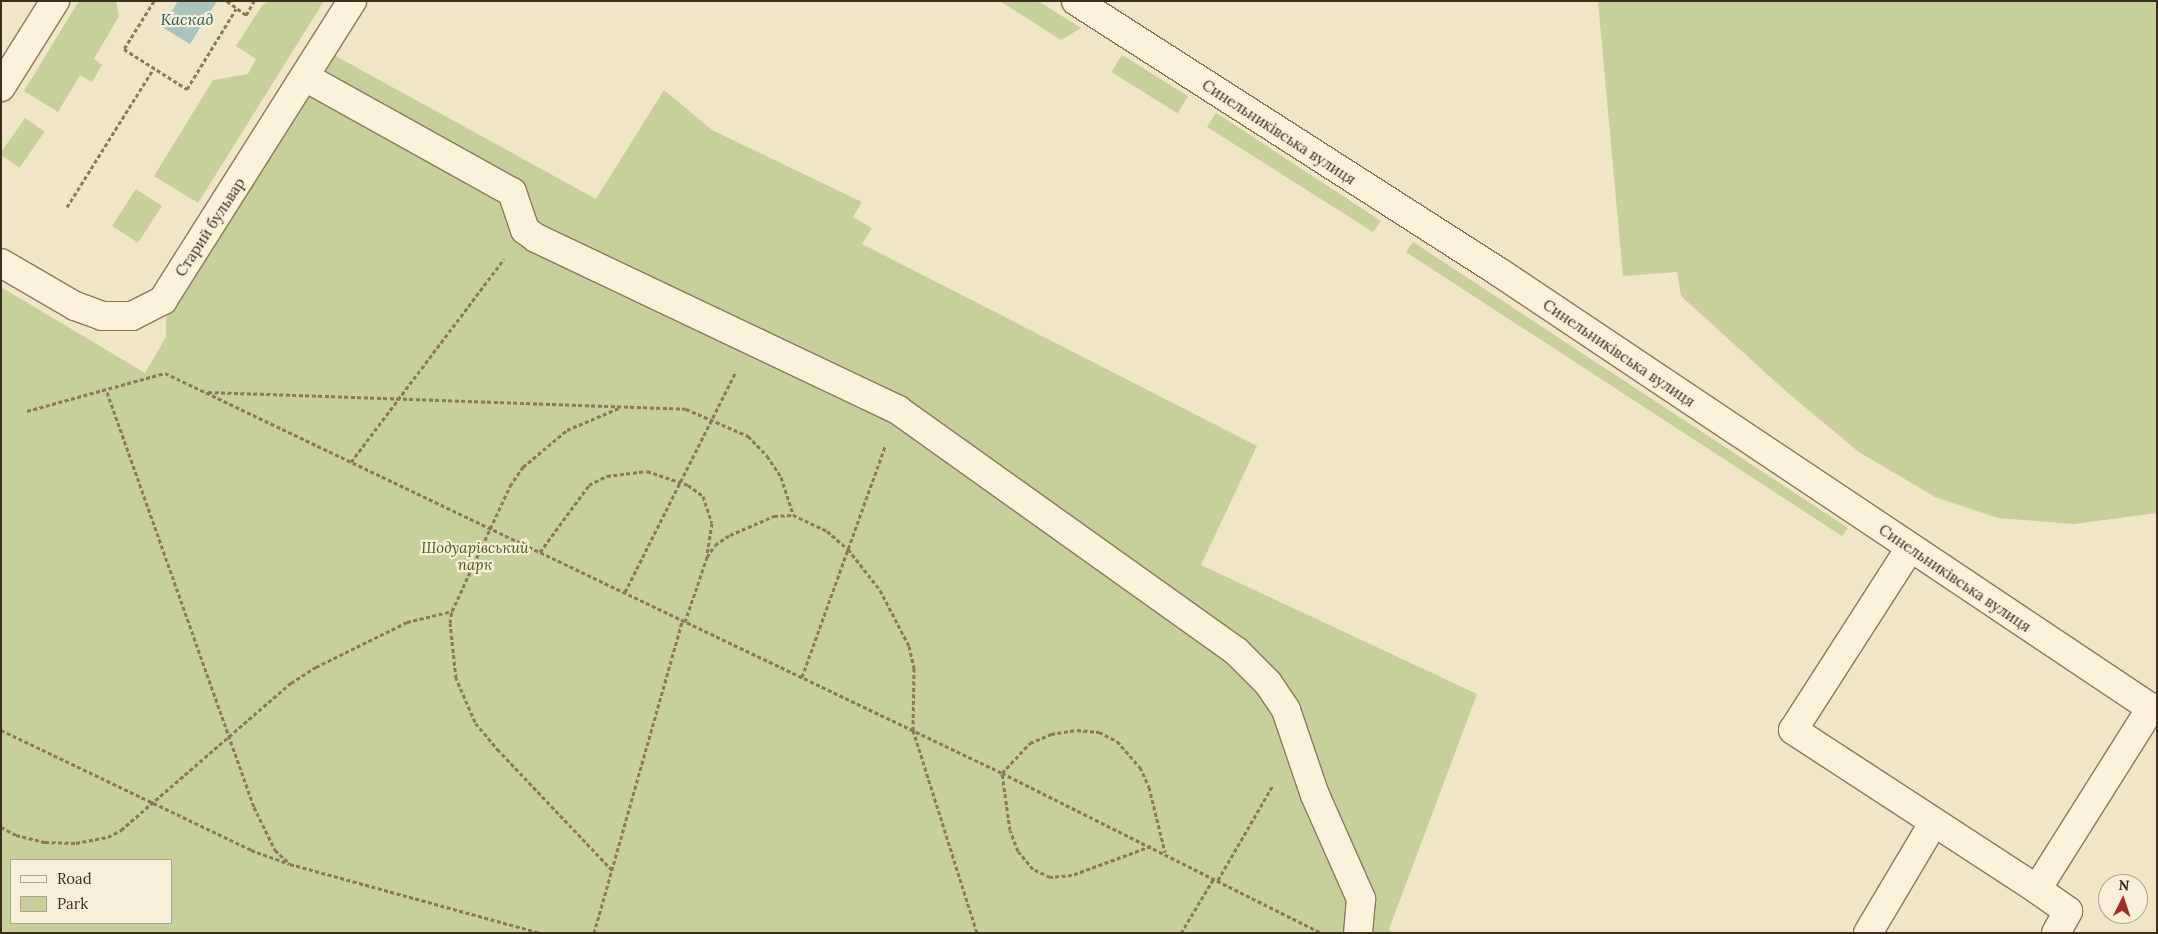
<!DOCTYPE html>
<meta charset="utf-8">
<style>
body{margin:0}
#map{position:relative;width:2158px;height:934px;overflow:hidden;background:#f0e5c7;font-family:Lora,serif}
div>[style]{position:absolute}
.green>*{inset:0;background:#c7cf9a;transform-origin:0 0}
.water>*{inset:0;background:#a8c4bc}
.path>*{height:3px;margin-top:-1.5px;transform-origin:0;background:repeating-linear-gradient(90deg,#8d775b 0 4px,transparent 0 6.5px)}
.roads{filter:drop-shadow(1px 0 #8d775b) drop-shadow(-1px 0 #8d775b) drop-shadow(0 1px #8d775b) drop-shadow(0 -1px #8d775b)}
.minor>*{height:28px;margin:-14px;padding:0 14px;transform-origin:14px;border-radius:14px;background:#faf2db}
span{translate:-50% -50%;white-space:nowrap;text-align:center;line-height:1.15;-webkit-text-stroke:4.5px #f7efd7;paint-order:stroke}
.street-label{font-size:15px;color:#3c2e1f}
.park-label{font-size:15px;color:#4b5925;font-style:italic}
.water-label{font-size:16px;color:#2e5c5b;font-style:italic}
.frame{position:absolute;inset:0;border:2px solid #3c2e1f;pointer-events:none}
.legend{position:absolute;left:10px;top:859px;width:162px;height:65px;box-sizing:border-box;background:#f7efd7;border:1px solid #aca28d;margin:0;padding:6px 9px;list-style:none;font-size:15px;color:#3c2e1f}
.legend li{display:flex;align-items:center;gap:10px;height:25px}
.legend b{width:25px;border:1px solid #aca28d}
.north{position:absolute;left:2098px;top:874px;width:50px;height:50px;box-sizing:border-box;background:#f7efd7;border:1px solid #aca28d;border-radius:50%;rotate:4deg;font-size:14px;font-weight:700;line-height:20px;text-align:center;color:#3c2e1f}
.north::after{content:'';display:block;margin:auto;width:18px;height:22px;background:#9e2c29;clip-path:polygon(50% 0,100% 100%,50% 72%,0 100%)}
</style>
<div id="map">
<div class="green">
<i style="clip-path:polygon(79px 1px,116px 1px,119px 16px,94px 59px,102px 65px,92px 82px,80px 75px,58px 112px,24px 91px)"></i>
<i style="clip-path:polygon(270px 1px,324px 1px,198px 203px,154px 176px,213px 80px,248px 74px,256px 59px,236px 46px,263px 4px)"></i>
<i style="clip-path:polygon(1000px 1px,1038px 1px,1081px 28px,1061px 40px)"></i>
<i style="clip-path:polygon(1598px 1px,2157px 1px,2157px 513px,2074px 524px,1998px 518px,1935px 497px,1859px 452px,1788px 393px,1681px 296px,1677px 272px,1623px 276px)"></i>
<i style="clip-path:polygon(evenodd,332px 54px,596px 199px,664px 90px,712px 130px,862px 202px,853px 217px,872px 228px,862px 244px,1257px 446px,1201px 565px,1477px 694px,1389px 929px,1393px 933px,1px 933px,1px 287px,145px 373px,166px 337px,166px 317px,332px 54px,11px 860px,171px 860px,171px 923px,11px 923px,11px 860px)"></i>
<i style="left:1122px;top:55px;width:78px;height:20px;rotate:32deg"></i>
<i style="clip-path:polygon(1216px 113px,1221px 116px,1381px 221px,1373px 232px,1207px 127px)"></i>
<i style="left:25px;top:118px;width:24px;height:44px;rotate:35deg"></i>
<i style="left:136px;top:189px;width:31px;height:44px;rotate:33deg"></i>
<i style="clip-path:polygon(1413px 242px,1848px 528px,1842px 536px,1406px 252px)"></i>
</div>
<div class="water">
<i style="clip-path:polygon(178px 1px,217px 1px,190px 44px,162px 27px)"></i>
</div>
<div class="path">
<i style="left:154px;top:1px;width:57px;rotate:122deg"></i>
<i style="left:124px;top:49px;width:75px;rotate:32.4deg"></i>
<i style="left:187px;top:89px;width:94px;rotate:-58.5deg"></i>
<i style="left:227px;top:1px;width:24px;rotate:36deg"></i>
<i style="left:246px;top:15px;width:16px;rotate:-60deg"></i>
<i style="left:67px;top:207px;width:164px;rotate:-58deg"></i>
<i style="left:107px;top:392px;width:440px;rotate:70.5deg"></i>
<i style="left:254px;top:807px;width:48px;rotate:64deg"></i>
<i style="left:275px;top:850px;width:18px;rotate:43deg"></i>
<i style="left:208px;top:392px;width:478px;rotate:2deg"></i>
<i style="left:686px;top:409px;width:68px;rotate:23.5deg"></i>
<i style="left:748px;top:436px;width:28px;rotate:46deg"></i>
<i style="left:767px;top:456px;width:25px;rotate:56deg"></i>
<i style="left:781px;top:477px;width:40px;rotate:72deg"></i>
<i style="left:27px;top:411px;width:143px;rotate:-15.4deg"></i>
<i style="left:165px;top:373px;width:928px;rotate:25.54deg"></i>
<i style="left:1002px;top:773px;width:357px;rotate:26.6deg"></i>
<i style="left:351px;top:462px;width:254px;rotate:-53deg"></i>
<i style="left:540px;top:552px;width:83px;rotate:-53.8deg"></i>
<i style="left:589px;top:485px;width:20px;rotate:-27deg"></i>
<i style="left:607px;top:476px;width:40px;rotate:-7.1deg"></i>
<i style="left:647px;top:471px;width:43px;rotate:18.9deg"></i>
<i style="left:688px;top:485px;width:19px;rotate:36deg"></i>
<i style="left:703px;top:496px;width:28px;rotate:72deg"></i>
<i style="left:712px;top:523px;width:32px;rotate:99deg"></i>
<i style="left:625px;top:592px;width:247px;rotate:-63.3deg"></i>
<i style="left:685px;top:622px;width:69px;rotate:-71.3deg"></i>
<i style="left:707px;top:557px;width:14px;rotate:-56deg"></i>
<i style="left:715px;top:545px;width:18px;rotate:-34deg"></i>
<i style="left:730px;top:535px;width:48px;rotate:-23.4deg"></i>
<i style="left:774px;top:516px;width:19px;rotate:-3deg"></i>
<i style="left:793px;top:515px;width:38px;rotate:25deg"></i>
<i style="left:827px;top:531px;width:28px;rotate:41deg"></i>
<i style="left:848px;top:549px;width:52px;rotate:52deg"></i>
<i style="left:880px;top:590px;width:63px;rotate:62.6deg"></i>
<i style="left:909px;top:646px;width:23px;rotate:77deg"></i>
<i style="left:914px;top:668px;width:62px;rotate:90.9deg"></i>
<i style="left:913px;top:730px;width:213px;rotate:72.5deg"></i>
<i style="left:802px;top:677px;width:245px;rotate:-70.2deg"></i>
<i style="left:1px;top:730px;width:277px;rotate:25.6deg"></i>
<i style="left:251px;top:850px;width:41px;rotate:19.7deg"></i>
<i style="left:290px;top:864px;width:259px;rotate:15.4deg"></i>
<i style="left:1px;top:827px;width:17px;rotate:28deg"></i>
<i style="left:16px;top:835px;width:30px;rotate:14deg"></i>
<i style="left:45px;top:842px;width:31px;rotate:2deg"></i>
<i style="left:76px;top:843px;width:33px;rotate:-11deg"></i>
<i style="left:108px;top:837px;width:15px;rotate:-28deg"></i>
<i style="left:121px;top:830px;width:225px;rotate:-40.9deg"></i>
<i style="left:291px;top:683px;width:30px;rotate:-33deg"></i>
<i style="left:316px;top:667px;width:102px;rotate:-26.3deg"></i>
<i style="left:407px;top:622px;width:46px;rotate:-13.7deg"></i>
<i style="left:1151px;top:846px;width:84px;rotate:159.8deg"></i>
<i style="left:1072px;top:875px;width:22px;rotate:175deg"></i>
<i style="left:1050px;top:877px;width:19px;rotate:-155deg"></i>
<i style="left:1033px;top:869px;width:23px;rotate:-130deg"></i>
<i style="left:1018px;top:851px;width:22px;rotate:-111deg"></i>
<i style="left:1010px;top:830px;width:58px;rotate:-98deg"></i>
<i style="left:1002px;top:773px;width:41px;rotate:-47deg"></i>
<i style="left:1030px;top:743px;width:23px;rotate:-23deg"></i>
<i style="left:1051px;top:734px;width:26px;rotate:-9deg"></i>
<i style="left:1077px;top:730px;width:22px;rotate:5deg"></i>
<i style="left:1099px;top:732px;width:20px;rotate:27deg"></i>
<i style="left:1117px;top:741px;width:35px;rotate:49deg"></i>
<i style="left:1140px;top:767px;width:22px;rotate:66deg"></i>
<i style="left:1149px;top:787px;width:67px;rotate:76.2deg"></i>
<i style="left:612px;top:870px;width:164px;rotate:-133.5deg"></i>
<i style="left:499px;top:751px;width:38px;rotate:-130deg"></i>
<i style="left:475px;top:722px;width:48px;rotate:-113.4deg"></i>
<i style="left:456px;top:678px;width:55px;rotate:-96.2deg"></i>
<i style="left:450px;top:623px;width:12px;rotate:-81deg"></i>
<i style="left:452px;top:611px;width:138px;rotate:-65.1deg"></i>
<i style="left:510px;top:486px;width:23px;rotate:-56deg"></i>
<i style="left:523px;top:467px;width:57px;rotate:-40.1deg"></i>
<i style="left:567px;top:430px;width:56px;rotate:-22.9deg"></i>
<i style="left:1218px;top:880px;width:110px;rotate:-59.9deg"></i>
<i style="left:594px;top:933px;width:324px;rotate:-74.2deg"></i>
<i style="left:1181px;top:933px;width:64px;rotate:-59deg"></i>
</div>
<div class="roads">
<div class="minor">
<i style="left:1076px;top:1px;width:502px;rotate:32.65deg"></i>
<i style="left:1499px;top:272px;width:792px;rotate:33.77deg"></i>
<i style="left:305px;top:77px;width:237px;rotate:29.1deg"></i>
<i style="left:512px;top:192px;width:40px;rotate:71.1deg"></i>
<i style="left:525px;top:230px;width:14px;rotate:36deg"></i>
<i style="left:536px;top:238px;width:401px;rotate:25.4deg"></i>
<i style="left:898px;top:410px;width:415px;rotate:35.5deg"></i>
<i style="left:1236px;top:651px;width:45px;rotate:45deg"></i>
<i style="left:1268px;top:683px;width:32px;rotate:56deg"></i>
<i style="left:1286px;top:710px;width:90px;rotate:71.2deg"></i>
<i style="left:1315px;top:795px;width:114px;rotate:66.1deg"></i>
<i style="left:1361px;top:899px;width:34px;rotate:95deg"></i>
<i style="left:1px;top:87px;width:102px;rotate:-57.9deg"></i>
<i style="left:1px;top:263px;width:86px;rotate:30.2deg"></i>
<i style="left:75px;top:306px;width:29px;rotate:20deg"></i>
<i style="left:102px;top:316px;width:30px"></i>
<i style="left:132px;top:316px;width:35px;rotate:-27deg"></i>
<i style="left:163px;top:300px;width:354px;rotate:-57.7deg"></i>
<i style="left:1910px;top:548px;width:216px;rotate:122.7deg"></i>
<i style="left:1793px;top:730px;width:291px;rotate:33.1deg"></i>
<i style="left:1868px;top:933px;width:129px;rotate:-59.3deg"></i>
<i style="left:2056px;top:933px;width:25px;rotate:-61deg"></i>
<i style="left:2068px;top:911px;width:38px;rotate:-145deg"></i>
<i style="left:2037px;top:889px;width:214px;rotate:-57.8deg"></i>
</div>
</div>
<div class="street-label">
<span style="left:1279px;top:132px;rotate:33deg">Синельниківська вулиця</span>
<span style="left:210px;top:227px;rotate:-57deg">Старий бульвар</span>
<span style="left:1619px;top:353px;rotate:34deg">Синельниківська вулиця</span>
<span style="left:1955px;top:578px;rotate:34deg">Синельниківська вулиця</span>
</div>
<div class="park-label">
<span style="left:475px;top:556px">Шодуарівський<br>парк</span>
</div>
<div class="water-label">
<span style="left:187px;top:19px">Каскад</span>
</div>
<div class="frame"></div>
<ul class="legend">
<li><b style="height:6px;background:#faf2db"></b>Road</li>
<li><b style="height:14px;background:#c7cf9a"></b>Park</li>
</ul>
<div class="north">N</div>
</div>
